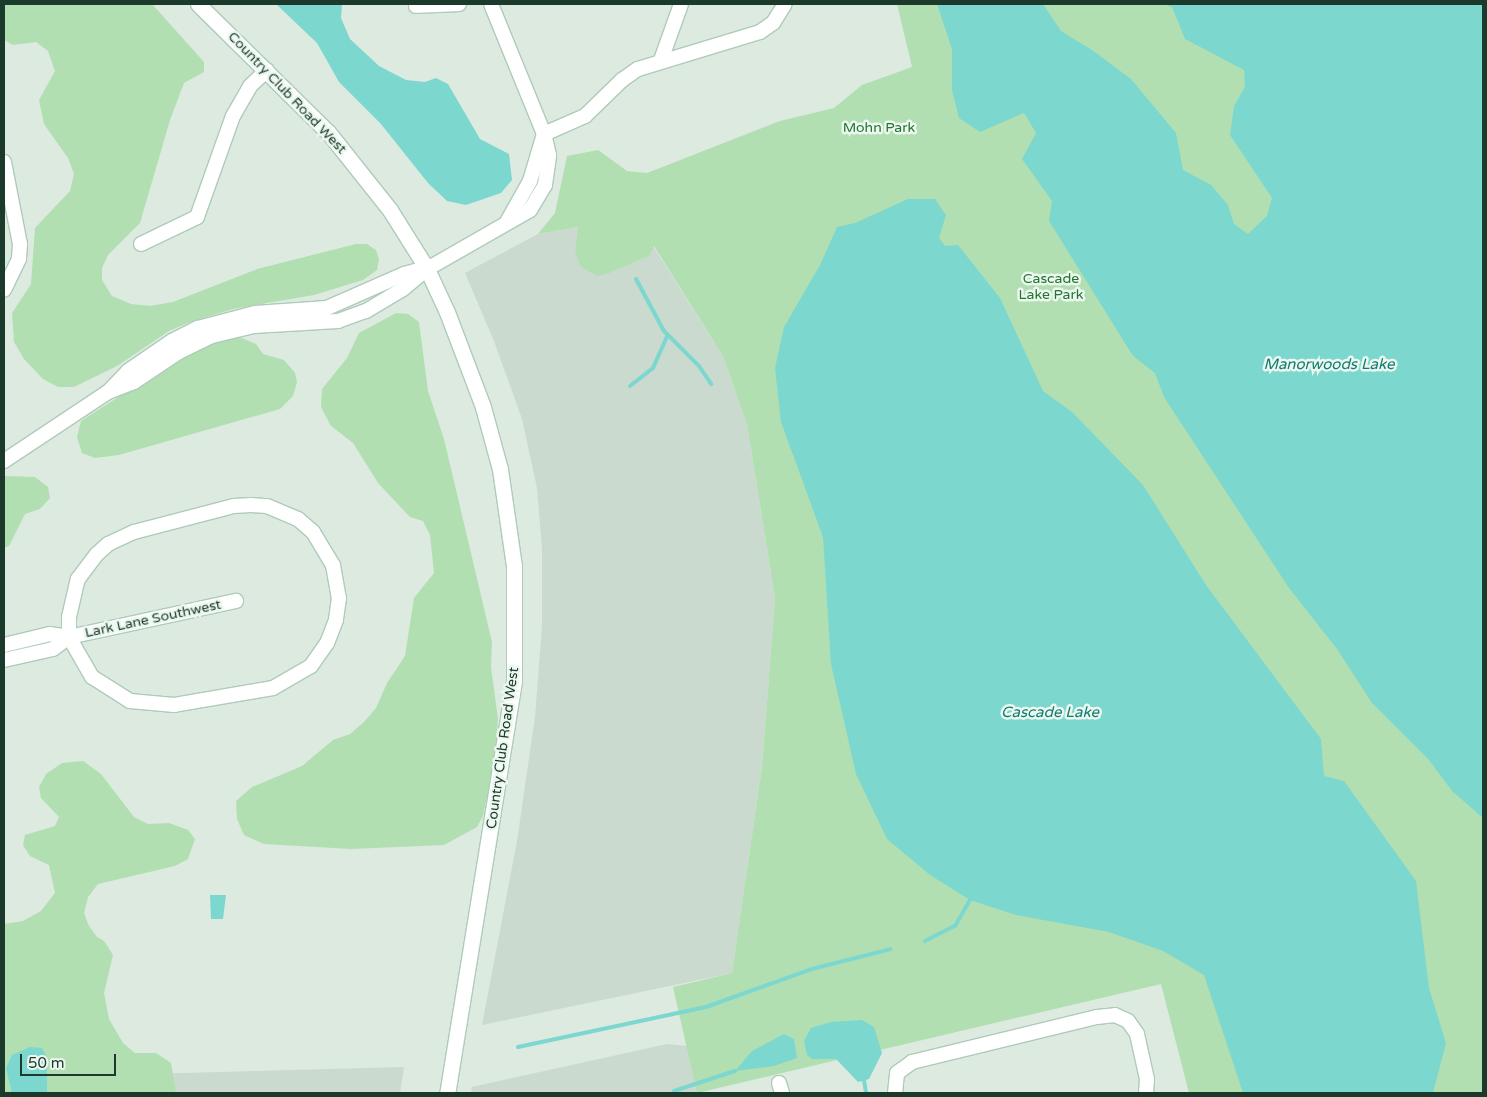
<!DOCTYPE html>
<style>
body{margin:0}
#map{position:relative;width:1487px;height:1097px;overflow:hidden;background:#dceae0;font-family:"Varela Round",sans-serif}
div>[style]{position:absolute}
.built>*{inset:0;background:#cadacf}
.green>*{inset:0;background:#b1dfb2}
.water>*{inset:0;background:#7cd7cf}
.stream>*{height:4px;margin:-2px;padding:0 2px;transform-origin:2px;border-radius:2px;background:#7cd7cf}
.roads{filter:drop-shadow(1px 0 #aecbb9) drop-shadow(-1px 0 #aecbb9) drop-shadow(0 1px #aecbb9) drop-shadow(0 -1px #aecbb9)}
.street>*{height:14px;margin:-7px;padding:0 7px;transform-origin:7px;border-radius:7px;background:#fff}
.secondary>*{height:15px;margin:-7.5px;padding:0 7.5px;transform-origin:7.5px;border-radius:7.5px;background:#fff}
span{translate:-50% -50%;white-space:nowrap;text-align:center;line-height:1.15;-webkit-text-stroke:5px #ecf7ef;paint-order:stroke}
.street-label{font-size:14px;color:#1c3a2b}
.park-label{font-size:14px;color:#22752e}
.water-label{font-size:15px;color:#117c73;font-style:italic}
.frame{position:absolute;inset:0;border:5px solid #1c3a2b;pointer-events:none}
.scale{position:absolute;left:20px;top:1054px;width:96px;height:22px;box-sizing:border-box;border:2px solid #1c3a2b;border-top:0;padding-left:6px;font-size:15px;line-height:18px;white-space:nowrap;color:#1c3a2b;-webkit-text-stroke:4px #ecf7ef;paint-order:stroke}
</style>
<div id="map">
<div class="built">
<i style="clip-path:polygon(579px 227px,575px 252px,580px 266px,610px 273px,649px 256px,653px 246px,723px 356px,747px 424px,775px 598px,762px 767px,732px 973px,482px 1025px,517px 841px,535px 717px,542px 626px,542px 549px,537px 488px,522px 419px,494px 341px,465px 273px,538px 234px)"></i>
<i style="clip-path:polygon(667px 1044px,687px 1046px,697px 1093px,471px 1093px,472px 1087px)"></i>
<i style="clip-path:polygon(404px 1067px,400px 1093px,150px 1093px,149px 1074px)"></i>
</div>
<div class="green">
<i style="clip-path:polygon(4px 4px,152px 4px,204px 62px,204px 72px,184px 83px,170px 120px,140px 223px,108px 255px,102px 268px,102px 280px,112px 296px,131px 304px,150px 306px,173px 302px,257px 269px,356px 244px,367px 244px,376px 250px,379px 259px,377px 270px,363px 280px,314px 295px,233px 309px,190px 322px,169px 331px,117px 366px,74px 387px,58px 387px,43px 379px,24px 359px,14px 342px,12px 313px,31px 284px,35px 228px,70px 191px,74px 174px,68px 158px,44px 124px,39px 100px,55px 71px,48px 51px,36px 42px,13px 45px,4px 40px)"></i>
<i style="clip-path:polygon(897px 4px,1233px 4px,1483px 690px,1483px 1093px,1189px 1093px,1161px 984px,697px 1093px,673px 987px,732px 973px,762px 767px,775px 598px,747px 424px,723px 356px,654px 246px,649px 256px,610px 273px,597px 276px,580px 266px,575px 252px,578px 227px,538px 234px,555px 213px,567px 156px,598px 150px,627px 171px,647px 173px,780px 121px,834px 108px,862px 85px,912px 67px)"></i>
<i style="clip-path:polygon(396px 313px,408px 314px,419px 322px,428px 391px,444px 439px,492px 642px,491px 667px,498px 719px,495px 758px,483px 816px,477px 827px,444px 845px,351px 849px,264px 844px,244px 835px,237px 819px,236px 801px,252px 787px,302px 766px,333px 740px,350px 734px,364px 722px,376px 708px,387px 683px,405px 656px,414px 598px,434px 573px,430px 535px,423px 521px,410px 517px,378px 483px,353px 443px,331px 426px,321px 407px,322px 389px,347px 358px,359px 333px)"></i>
<i style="clip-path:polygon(237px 336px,256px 344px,263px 354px,284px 360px,295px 373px,297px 382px,293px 396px,280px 409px,119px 455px,95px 458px,82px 453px,77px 437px,81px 421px,176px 360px,209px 344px)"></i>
<i style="clip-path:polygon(4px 476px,35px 477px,48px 487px,50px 498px,40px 509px,25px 514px,9px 546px,4px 548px)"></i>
<i style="clip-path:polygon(83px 761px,101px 774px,134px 817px,148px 824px,169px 823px,188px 830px,195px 839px,188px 859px,175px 866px,98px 884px,88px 897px,84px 913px,89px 926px,97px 937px,104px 941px,113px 955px,104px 993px,109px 1019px,123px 1043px,135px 1053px,156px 1053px,171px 1063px,176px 1093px,4px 1093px,4px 924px,23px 921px,41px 911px,55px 893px,49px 865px,30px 856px,23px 845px,25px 835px,55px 826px,59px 817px,41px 798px,39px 787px,46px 774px,62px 763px)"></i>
</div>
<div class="water">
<i style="clip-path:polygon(276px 4px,342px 4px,341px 18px,350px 39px,379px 66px,406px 80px,425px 82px,436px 78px,448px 84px,480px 139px,509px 154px,512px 180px,501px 193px,466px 205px,447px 201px,428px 183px,381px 124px,339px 82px,317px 43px)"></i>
<i style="clip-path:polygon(937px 4px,1043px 4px,1061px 31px,1092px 50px,1131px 79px,1176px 133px,1183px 170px,1211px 185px,1228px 205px,1234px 224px,1248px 234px,1267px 216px,1272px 198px,1230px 135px,1234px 106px,1245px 87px,1244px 70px,1185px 39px,1172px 7px,1164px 4px,1483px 4px,1483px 818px,1452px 791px,1429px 760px,1372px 703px,1337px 649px,1289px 588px,1164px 397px,1155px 373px,1133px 356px,1049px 221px,1052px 201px,1022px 159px,1036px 133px,1024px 113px,980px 132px,959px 118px,952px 90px,952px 49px)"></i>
<i style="clip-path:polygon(908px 199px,935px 199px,946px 215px,939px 238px,945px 246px,958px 245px,1000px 298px,1043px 391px,1072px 412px,1143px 485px,1206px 585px,1321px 739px,1324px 776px,1344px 781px,1416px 881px,1429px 988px,1446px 1043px,1433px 1093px,1243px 1093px,1204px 975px,1163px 951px,1109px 932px,1016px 915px,970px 900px,930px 875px,887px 839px,856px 774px,831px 664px,823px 537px,781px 422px,775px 368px,784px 327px,820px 265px,837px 227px,855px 223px)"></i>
<i style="clip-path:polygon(210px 895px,226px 895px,223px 919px,211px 919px)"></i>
<i style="clip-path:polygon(862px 1020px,874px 1027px,882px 1053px,869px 1079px,858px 1082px,836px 1059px,812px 1059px,807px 1055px,804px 1041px,811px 1028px,831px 1022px)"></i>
<i style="clip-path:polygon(784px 1034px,794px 1039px,797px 1058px,774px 1066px,735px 1071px,752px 1051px)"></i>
<i style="clip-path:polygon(30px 1047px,42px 1048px,47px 1057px,47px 1093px,12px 1093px,6px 1068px,12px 1055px)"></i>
</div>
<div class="stream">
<i style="left:636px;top:279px;width:59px;rotate:61.7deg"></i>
<i style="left:664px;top:331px;width:49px;rotate:45deg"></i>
<i style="left:699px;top:366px;width:22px;rotate:56deg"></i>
<i style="left:630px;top:386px;width:29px;rotate:-38deg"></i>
<i style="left:653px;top:368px;width:36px;rotate:-66deg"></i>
<i style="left:925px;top:941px;width:34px;rotate:-27deg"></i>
<i style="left:955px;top:926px;width:30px;rotate:-60deg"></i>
<i style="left:518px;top:1047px;width:192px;rotate:-12deg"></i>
<i style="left:706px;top:1007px;width:113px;rotate:-19.7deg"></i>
<i style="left:812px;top:969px;width:81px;rotate:-14.2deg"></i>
<i style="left:864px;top:1080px;width:13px;rotate:81deg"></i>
<i style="left:674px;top:1091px;width:64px;rotate:-18.2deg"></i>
</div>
<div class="roads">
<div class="street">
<i style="left:416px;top:6px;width:43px;rotate:-2.7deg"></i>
<i style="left:661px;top:60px;width:59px;rotate:-70.3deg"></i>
<i style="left:544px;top:134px;width:45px;rotate:-23.7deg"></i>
<i style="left:585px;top:116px;width:52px;rotate:-44.2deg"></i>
<i style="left:622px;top:80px;width:19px;rotate:-35deg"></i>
<i style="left:638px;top:69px;width:127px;rotate:-16.9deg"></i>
<i style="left:760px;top:32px;width:16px;rotate:-35deg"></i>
<i style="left:773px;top:23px;width:22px;rotate:-58deg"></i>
<i style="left:4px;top:162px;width:84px;rotate:79deg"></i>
<i style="left:20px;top:244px;width:15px;rotate:94deg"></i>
<i style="left:19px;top:259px;width:34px;rotate:116deg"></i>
<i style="left:507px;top:222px;width:47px;rotate:-60.7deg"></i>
<i style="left:530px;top:181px;width:46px;rotate:-73.5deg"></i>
<i style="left:141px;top:244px;width:62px;rotate:-25.7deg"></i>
<i style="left:197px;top:217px;width:107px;rotate:-70.4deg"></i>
<i style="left:233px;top:116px;width:34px;rotate:-60deg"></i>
<i style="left:250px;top:86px;width:23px;rotate:-43deg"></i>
<i style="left:108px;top:392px;width:28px;rotate:-21deg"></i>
<i style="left:134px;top:382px;width:54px;rotate:-33.7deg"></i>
<i style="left:179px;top:352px;width:37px;rotate:-26deg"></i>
<i style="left:212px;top:336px;width:43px;rotate:-13.4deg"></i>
<i style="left:254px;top:326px;width:84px;rotate:-3.4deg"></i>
<i style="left:338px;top:321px;width:30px;rotate:-20deg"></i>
<i style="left:366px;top:311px;width:43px;rotate:-30.7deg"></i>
<i style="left:403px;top:289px;width:31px;rotate:-40deg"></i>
<i style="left:427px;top:269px;width:119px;rotate:-29.8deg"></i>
<i style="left:530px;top:210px;width:29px;rotate:-59deg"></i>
<i style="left:545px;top:185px;width:30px;rotate:-82deg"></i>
<i style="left:549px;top:155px;width:22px;rotate:-103deg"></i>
<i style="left:544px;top:134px;width:140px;rotate:-112.2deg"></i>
<i style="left:4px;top:461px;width:125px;rotate:-33.6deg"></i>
<i style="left:108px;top:392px;width:29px;rotate:-46deg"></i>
<i style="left:128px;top:371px;width:53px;rotate:-34.3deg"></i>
<i style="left:172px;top:341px;width:29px;rotate:-27deg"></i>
<i style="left:198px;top:328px;width:59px;rotate:-14.7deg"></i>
<i style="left:255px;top:313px;width:72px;rotate:-4deg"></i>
<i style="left:327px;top:308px;width:84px;rotate:-23.8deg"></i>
<i style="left:404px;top:274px;width:20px;rotate:-15deg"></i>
<i style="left:251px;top:505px;width:16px;rotate:4deg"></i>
<i style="left:267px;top:506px;width:34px;rotate:23deg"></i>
<i style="left:298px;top:519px;width:20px;rotate:41deg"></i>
<i style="left:313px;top:532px;width:39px;rotate:59deg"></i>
<i style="left:333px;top:565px;width:34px;rotate:80deg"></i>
<i style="left:339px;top:598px;width:22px;rotate:98deg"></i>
<i style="left:336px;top:620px;width:25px;rotate:111deg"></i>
<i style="left:327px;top:643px;width:28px;rotate:125deg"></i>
<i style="left:311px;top:666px;width:44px;rotate:149.9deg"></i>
<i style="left:273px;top:688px;width:100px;rotate:170.3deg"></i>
<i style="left:174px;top:705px;width:44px;rotate:-174.8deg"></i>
<i style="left:130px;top:701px;width:45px;rotate:-147.7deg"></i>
<i style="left:92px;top:677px;width:46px;rotate:-119.9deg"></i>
<i style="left:69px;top:637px;width:20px;rotate:-90deg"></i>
<i style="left:69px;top:617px;width:39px;rotate:-77deg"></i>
<i style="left:78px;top:579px;width:31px;rotate:-53deg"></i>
<i style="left:97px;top:554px;width:15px;rotate:-42deg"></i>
<i style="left:108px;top:544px;width:29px;rotate:-25deg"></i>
<i style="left:134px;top:532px;width:103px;rotate:-14.6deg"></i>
<i style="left:234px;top:506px;width:17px;rotate:-3deg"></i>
<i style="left:4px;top:645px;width:47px;rotate:-13.4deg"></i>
<i style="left:50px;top:634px;width:19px;rotate:9deg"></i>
<i style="left:69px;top:637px;width:171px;rotate:-12.2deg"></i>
<i style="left:4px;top:660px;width:50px;rotate:-12.7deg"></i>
<i style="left:53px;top:649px;width:20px;rotate:-37deg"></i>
<i style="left:779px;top:1083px;width:10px;rotate:73deg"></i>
<i style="left:895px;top:1093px;width:20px;rotate:-84deg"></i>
<i style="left:897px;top:1073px;width:19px;rotate:-36deg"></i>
<i style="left:912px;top:1062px;width:190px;rotate:-13.7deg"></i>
<i style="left:1097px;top:1017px;width:18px;rotate:-6deg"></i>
<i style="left:1115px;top:1015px;width:14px;rotate:25deg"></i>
<i style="left:1128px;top:1021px;width:16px;rotate:55deg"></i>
<i style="left:1137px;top:1034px;width:46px;rotate:77.5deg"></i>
<i style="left:1147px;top:1079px;width:14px;rotate:94deg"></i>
</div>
<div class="secondary">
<i style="left:198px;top:4px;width:182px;rotate:44.6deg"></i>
<i style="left:328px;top:132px;width:100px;rotate:51.5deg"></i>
<i style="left:390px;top:210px;width:70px;rotate:57.9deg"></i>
<i style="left:427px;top:269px;width:47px;rotate:65.1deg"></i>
<i style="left:447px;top:312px;width:102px;rotate:69.2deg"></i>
<i style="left:483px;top:407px;width:64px;rotate:74.7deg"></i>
<i style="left:500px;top:469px;width:98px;rotate:81.8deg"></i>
<i style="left:514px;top:566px;width:115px;rotate:90deg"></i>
<i style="left:514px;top:681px;width:417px;rotate:99.2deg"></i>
</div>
</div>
<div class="street-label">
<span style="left:287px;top:93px;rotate:46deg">Country Club Road West</span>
<span style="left:153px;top:619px;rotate:-12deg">Lark Lane Southwest</span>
<span style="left:503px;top:748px;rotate:-82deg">Country Club Road West</span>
</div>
<div class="park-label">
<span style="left:879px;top:128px">Mohn Park</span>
<span style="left:1051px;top:287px">Cascade<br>Lake Park</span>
</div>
<div class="water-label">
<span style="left:1329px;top:365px">Manorwoods Lake</span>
<span style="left:1050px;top:713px">Cascade Lake</span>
</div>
<div class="frame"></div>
<div class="scale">50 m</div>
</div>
